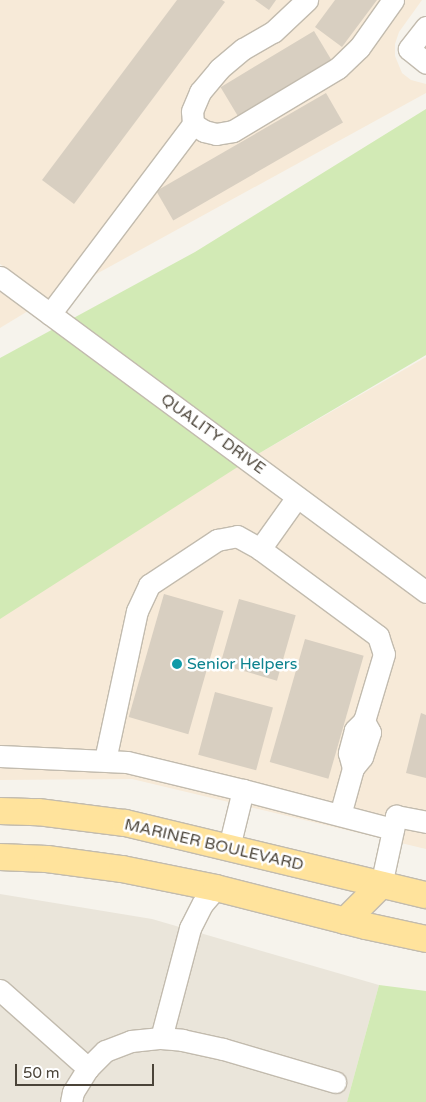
<!DOCTYPE html>
<style>
body{margin:0}
#map{position:relative;width:426px;height:1102px;overflow:hidden;background:#f6f3ec;font-family:"Varela Round",sans-serif}
div>[style]{position:absolute}
.residential>*{inset:0;background:#eae5da}
.commercial>*{inset:0;background:#f7ead8}
.green>*{inset:0;background:#d2eab5}
.building>*{inset:0;background:#d8cfc1;transform-origin:0 0}
.roads{filter:drop-shadow(1px 0 #c2bbae) drop-shadow(-1px 0 #c2bbae) drop-shadow(0 1px #c2bbae) drop-shadow(0 -1px #c2bbae)}
.minor>*{height:21px;margin:-10.5px;padding:0 10.5px;transform-origin:10.5px;border-radius:10.5px;background:#fff}
.major>*{height:26px;margin:-13px;padding:0 13px;transform-origin:13px;border-radius:13px;background:#ffe39c}
.dots>*{width:14px;height:14px;translate:-50% -50%;box-sizing:border-box;border:2px solid #fff;border-radius:50%}
span{translate:-50% -50%;white-space:nowrap;text-align:center;line-height:1.15;-webkit-text-stroke:5px #fff;paint-order:stroke}
.street-label{font-size:16px;color:#4b4439}
.culture-label{font-size:16px;color:#0d838f}
.left{translate:0 -50%;text-align:left}
.scale{position:absolute;left:15px;top:1064px;width:139px;height:22px;box-sizing:border-box;border:2px solid #4b4439;border-top:0;padding-left:6px;font-size:15px;line-height:18px;white-space:nowrap;color:#4b4439;-webkit-text-stroke:4px #fff;paint-order:stroke}
</style>
<div id="map">
<div class="residential">
<i style="clip-path:polygon(0 894px,152px 919px,379px 985px,347px 1102px,0 1102px)"></i>
</div>
<div class="commercial">
<i style="clip-path:polygon(0 0,422px 0,399px 32px,395px 44px,395px 56px,402px 73px,411px 80px,426px 84px,426px 93px,49px 300px,0 264px)"></i>
<i style="clip-path:polygon(0 290px,28px 311px,0 328px)"></i>
<i style="clip-path:polygon(426px 357px,426px 578px,258px 454px)"></i>
<i style="clip-path:polygon(238px 466px,426px 605px,426px 849px,132px 779px,0 780px,0 616px)"></i>
</div>
<div class="green">
<i style="clip-path:polygon(426px 109px,426px 355px,258px 454px,0 619px,0 358px,195px 252px)"></i>
<i style="clip-path:polygon(379px 985px,426px 991px,426px 1102px,347px 1102px)"></i>
</div>
<div class="building">
<i style="clip-path:polygon(177px 0,222px 0,225px 2px,74px 204px,42px 180px)"></i>
<i style="clip-path:polygon(255px 0,276px 0,269px 10px)"></i>
<i style="clip-path:polygon(335px 0,377px 0,342px 47px,315px 27px)"></i>
<i style="left:314px;top:31px;width:35px;height:109px;rotate:59deg"></i>
<i style="left:326px;top:93px;width:34px;height:196px;rotate:60deg"></i>
<i style="left:164px;top:594px;width:62px;height:128px;rotate:16deg"></i>
<i style="left:239px;top:599px;width:59px;height:68px;rotate:16deg"></i>
<i style="left:305px;top:639px;width:61px;height:128px;rotate:16deg"></i>
<i style="left:215px;top:692px;width:60px;height:65px;rotate:15deg"></i>
<i style="clip-path:polygon(421px 713px,426px 715px,426px 778px,406px 773px)"></i>
</div>
<div class="roads">
<div class="minor">
<i style="left:426px;top:27px;width:28px;rotate:128deg"></i>
<i style="left:409px;top:49px;width:22px;rotate:39deg"></i>
<i style="left:193px;top:124px;width:13px;rotate:32deg"></i>
<i style="left:204px;top:131px;width:12px;rotate:14deg"></i>
<i style="left:216px;top:134px;width:17px;rotate:-10deg"></i>
<i style="left:233px;top:131px;width:122px;rotate:-31deg"></i>
<i style="left:338px;top:68px;width:29px;rotate:-44deg"></i>
<i style="left:359px;top:48px;width:59px;rotate:-54.7deg"></i>
<i style="left:0;top:277px;width:530px;rotate:36.48deg"></i>
<i style="left:50px;top:314px;width:238px;rotate:-53deg"></i>
<i style="left:193px;top:124px;width:13px;rotate:-94deg"></i>
<i style="left:192px;top:111px;width:21px;rotate:-67deg"></i>
<i style="left:200px;top:92px;width:30px;rotate:-50deg"></i>
<i style="left:219px;top:69px;width:31px;rotate:-40deg"></i>
<i style="left:243px;top:49px;width:34px;rotate:-30deg"></i>
<i style="left:273px;top:32px;width:47px;rotate:-43.3deg"></i>
<i style="left:297px;top:497px;width:64px;rotate:125.4deg"></i>
<i style="left:260px;top:549px;width:147px;rotate:36.4deg"></i>
<i style="left:378px;top:636px;width:19px;rotate:72deg"></i>
<i style="left:384px;top:654px;width:70px;rotate:106.6deg"></i>
<i style="left:0;top:756px;width:127px;rotate:2.7deg"></i>
<i style="left:127px;top:762px;width:119px;rotate:13.6deg"></i>
<i style="left:105px;top:760px;width:152px;rotate:-77.9deg"></i>
<i style="left:137px;top:611px;width:29px;rotate:-65deg"></i>
<i style="left:149px;top:585px;width:82px;rotate:-33.5deg"></i>
<i style="left:217px;top:540px;width:20px;rotate:-11deg"></i>
<i style="left:237px;top:536px;width:26px;rotate:29deg"></i>
<i style="left:340px;top:815px;width:49px;rotate:-74.5deg"></i>
<i style="left:353px;top:768px;width:14px;rotate:-51deg"></i>
<i style="left:362px;top:757px;width:26px;rotate:-72deg"></i>
<i style="left:370px;top:732px;width:13px;rotate:-119deg"></i>
<i style="left:364px;top:721px;width:13px;rotate:135deg"></i>
<i style="left:355px;top:730px;width:24px;rotate:105deg"></i>
<i style="left:349px;top:753px;width:16px;rotate:75deg"></i>
<i style="left:229px;top:847px;width:59px;rotate:-76.2deg"></i>
<i style="left:243px;top:790px;width:155px;rotate:14.6deg"></i>
<i style="left:381px;top:885px;width:71px;rotate:-77.7deg"></i>
<i style="left:396px;top:816px;width:31px;rotate:11deg"></i>
<i style="left:0;top:990px;width:118px;rotate:41.6deg"></i>
<i style="left:161px;top:1038px;width:114px;rotate:-75.2deg"></i>
<i style="left:190px;top:928px;width:28px;rotate:-63deg"></i>
<i style="left:203px;top:903px;width:20px;rotate:-49deg"></i>
<i style="left:71px;top:1102px;width:10px;rotate:-79deg"></i>
<i style="left:73px;top:1092px;width:28px;rotate:-58deg"></i>
<i style="left:88px;top:1068px;width:24px;rotate:-45deg"></i>
<i style="left:105px;top:1051px;width:28px;rotate:-21deg"></i>
<i style="left:131px;top:1041px;width:30px;rotate:-6deg"></i>
<i style="left:161px;top:1038px;width:21px;rotate:5deg"></i>
<i style="left:182px;top:1040px;width:42px;rotate:12.4deg"></i>
<i style="left:223px;top:1049px;width:117px;rotate:16.4deg"></i>
</div>
<div class="major">
<i style="left:0;top:811px;width:38px;rotate:2deg"></i>
<i style="left:38px;top:812px;width:88px;rotate:7.2deg"></i>
<i style="left:125px;top:823px;width:309px;rotate:13.5deg"></i>
<i style="left:0;top:857px;width:47px;rotate:2.4deg"></i>
<i style="left:47px;top:859px;width:76px;rotate:7.6deg"></i>
<i style="left:122px;top:869px;width:96px;rotate:11.4deg"></i>
<i style="left:216px;top:888px;width:155px;rotate:14.2deg"></i>
<i style="left:366px;top:926px;width:61px;rotate:12.2deg"></i>
<i style="left:345px;top:921px;width:51px;rotate:-45deg"></i>
</div>
</div>
<div class="dots">
<i style="left:177px;top:664px;background:#0f9aa8"></i>
</div>
<div class="street-label">
<span style="left:213px;top:434px;rotate:36deg">QUALITY DRIVE</span>
<span style="left:214px;top:845px;rotate:13deg">MARINER BOULEVARD</span>
</div>
<div class="culture-label">
<span class="left" style="left:187px;top:664px">Senior Helpers</span>
</div>
<div class="scale">50 m</div>
</div>
